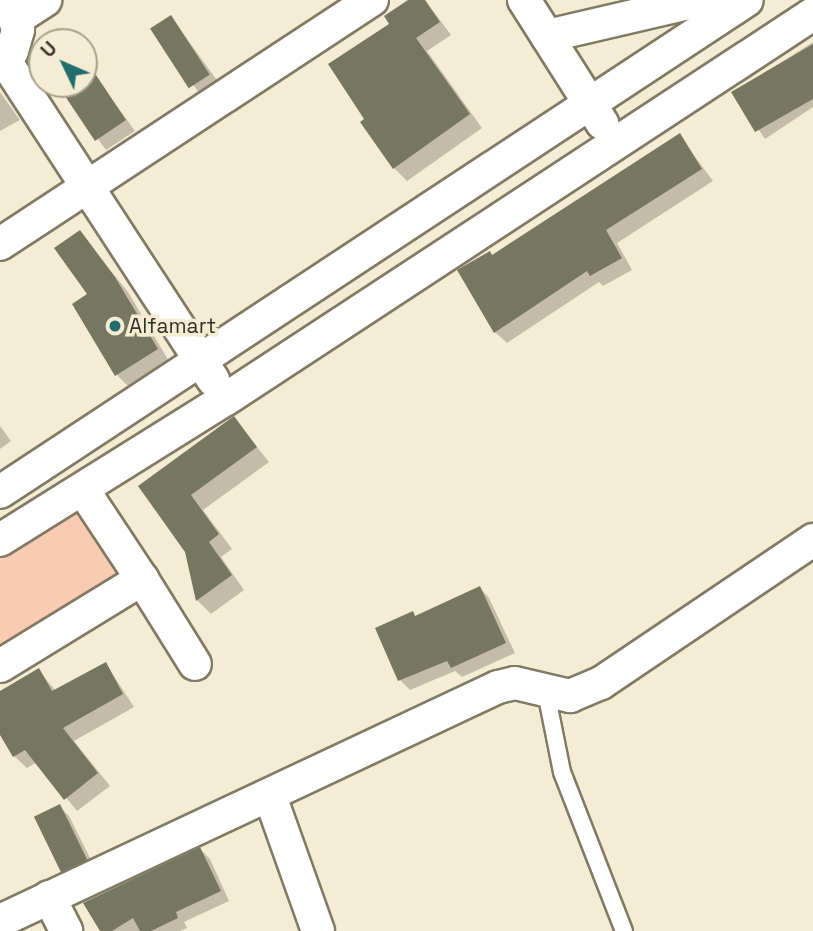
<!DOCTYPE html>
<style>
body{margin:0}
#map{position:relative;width:813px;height:931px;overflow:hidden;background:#f5ecd4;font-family:"Space Grotesk",sans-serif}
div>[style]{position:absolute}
.green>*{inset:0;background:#f9cbb2}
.shadow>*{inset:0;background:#0003;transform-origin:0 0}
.building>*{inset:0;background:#767761;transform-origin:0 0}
.roads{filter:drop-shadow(2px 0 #827a64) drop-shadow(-2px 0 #827a64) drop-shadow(0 2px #827a64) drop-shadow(0 -2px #827a64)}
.lane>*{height:16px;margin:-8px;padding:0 8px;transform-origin:8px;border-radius:8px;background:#fff}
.street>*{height:32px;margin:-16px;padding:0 16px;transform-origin:16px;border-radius:16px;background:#fff}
.dots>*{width:19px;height:19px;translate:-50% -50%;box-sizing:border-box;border:4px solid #f5ecd4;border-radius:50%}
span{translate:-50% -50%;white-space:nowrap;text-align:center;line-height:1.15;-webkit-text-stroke:7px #f5ecd4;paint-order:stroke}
.poi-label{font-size:21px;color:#343127}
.left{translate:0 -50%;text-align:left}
.north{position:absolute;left:28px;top:28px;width:70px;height:70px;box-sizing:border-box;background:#f5ecd4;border:2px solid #a8a18f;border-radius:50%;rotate:314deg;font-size:19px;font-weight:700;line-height:28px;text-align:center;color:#343127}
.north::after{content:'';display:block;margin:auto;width:24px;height:32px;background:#236e6c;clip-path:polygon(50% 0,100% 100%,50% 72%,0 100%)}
</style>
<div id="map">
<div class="green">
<i style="clip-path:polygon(80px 506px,123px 576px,0 648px,0 553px)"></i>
</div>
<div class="shadow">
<i style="clip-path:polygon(411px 0,425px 0,451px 35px,427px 51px,482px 128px,407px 181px,394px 168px,366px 119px)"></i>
<i style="left:171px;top:17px;width:82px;height:22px;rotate:54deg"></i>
<i style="clip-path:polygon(813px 42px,813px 107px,765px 139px,734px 93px)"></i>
<i style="clip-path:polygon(90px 69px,135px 131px,106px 150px,61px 88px,84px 84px,84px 73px)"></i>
<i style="clip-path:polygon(0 92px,20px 120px,0 131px)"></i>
<i style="clip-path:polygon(679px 135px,713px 181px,617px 243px,632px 270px,603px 286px,599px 282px,507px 343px,495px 332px,493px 257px)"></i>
<i style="clip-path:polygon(80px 233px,128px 292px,170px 363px,130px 388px,117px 375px,74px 304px,90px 295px)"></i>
<i style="clip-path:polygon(234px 418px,269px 462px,203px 510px,232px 549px,221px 557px,244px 590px,211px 614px,197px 600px,187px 552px,140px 486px)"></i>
<i style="clip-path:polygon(0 426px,11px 441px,0 449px)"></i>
<i style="clip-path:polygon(480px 588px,489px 598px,515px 653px,462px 677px,455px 671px,410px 690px,400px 680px,378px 629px,413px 613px,416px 617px)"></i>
<i style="clip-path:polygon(106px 664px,134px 707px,74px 741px,110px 786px,77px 811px,37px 762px,27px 768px,14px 756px,0 731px,0 693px,39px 671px,56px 691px)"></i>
<i style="clip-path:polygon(60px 807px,69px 816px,96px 870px,75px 880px,65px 870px)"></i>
<i style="clip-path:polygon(200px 849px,210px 859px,229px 901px,184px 922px,187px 928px,180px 931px,102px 931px)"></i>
</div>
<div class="building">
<i style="clip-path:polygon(408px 0,425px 0,440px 22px,416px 38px,470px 114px,393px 169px,360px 122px,364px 119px,328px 64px,389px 24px,384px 16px)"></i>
<i style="left:171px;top:15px;width:71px;height:25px;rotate:57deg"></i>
<i style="clip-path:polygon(813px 44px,813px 99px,755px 132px,731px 92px)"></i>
<i style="clip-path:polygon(84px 57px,126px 120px,95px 141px,57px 84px,84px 84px)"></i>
<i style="clip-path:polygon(680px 133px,702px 169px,606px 230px,622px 258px,590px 276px,587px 271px,494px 333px,457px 270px,490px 251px,492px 255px)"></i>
<i style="clip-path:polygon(80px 230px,115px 277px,158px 349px,115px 376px,72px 304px,87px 294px,54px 248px)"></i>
<i style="clip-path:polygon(234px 416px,257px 447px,191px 495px,219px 534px,209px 542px,232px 575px,196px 601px,185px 552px,138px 486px)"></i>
<i style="clip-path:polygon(480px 586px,506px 643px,451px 668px,447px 661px,398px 681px,375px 628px,413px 611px,415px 616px)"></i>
<i style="clip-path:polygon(106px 662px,123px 694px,63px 728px,98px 773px,64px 800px,25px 750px,13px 757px,0 735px,0 691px,39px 668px,52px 691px)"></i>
<i style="left:60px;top:804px;width:62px;height:29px;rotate:64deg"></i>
<i style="clip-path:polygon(200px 847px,221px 891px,176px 912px,178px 918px,151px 931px,140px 931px,133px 918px,112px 931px,100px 931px,83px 903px)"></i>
</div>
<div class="roads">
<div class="lane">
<i style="left:546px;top:692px;width:82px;rotate:78.7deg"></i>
<i style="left:562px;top:772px;width:171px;rotate:68.7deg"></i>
</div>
<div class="street">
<i style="left:524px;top:0;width:146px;rotate:57.6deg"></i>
<i style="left:16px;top:19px;width:35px;rotate:-33deg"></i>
<i style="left:547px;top:36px;width:159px;rotate:-13.1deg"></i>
<i style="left:4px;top:59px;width:383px;rotate:56.9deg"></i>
<i style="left:0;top:62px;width:16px;rotate:-43deg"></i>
<i style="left:12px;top:51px;width:22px;rotate:-74deg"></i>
<i style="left:18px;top:30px;width:21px;rotate:-107deg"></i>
<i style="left:12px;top:10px;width:13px;rotate:-132deg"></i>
<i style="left:0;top:244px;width:445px;rotate:-33.3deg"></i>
<i style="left:0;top:492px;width:894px;rotate:-33.37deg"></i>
<i style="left:0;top:540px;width:266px;rotate:-32deg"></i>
<i style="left:226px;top:399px;width:702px;rotate:-33.26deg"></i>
<i style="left:142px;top:579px;width:100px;rotate:58.1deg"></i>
<i style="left:0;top:666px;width:167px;rotate:-31.5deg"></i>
<i style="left:142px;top:579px;width:107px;rotate:-123.5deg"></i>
<i style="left:270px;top:796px;width:143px;rotate:70.4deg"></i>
<i style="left:49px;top:897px;width:38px;rotate:63deg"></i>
<i style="left:0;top:921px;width:550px;rotate:-25.17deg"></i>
<i style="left:498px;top:687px;width:17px;rotate:-13deg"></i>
<i style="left:515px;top:683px;width:57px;rotate:13.3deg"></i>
<i style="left:570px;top:696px;width:34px;rotate:-23deg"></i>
<i style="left:601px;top:683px;width:256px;rotate:-34deg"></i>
</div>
</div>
<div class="dots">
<i style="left:115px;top:326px;background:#236e6c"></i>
</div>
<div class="poi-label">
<span class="left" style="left:129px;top:326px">Alfamart</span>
</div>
<div class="north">U</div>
</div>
